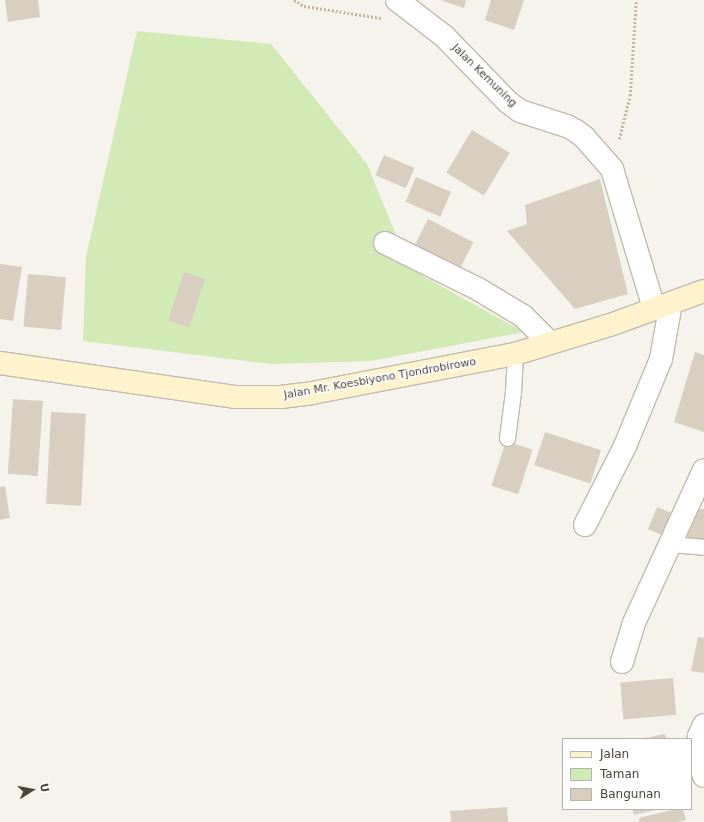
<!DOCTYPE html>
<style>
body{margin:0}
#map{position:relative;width:704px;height:822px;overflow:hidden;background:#f6f3ec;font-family:"DejaVu Sans",sans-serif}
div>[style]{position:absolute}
.green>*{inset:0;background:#d2eab5}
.building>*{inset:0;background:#d8cfc1;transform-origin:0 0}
.path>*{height:2.5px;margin-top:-1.25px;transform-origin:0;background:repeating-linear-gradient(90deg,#c4b79f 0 2px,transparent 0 4px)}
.roads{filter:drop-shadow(1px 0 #c2bbae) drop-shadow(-1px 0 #c2bbae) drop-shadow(0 1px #c2bbae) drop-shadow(0 -1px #c2bbae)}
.lane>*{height:15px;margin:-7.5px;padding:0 7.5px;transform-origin:7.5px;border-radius:7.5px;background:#fff}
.street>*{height:22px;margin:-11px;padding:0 11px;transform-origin:11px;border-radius:11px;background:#fff}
.secondary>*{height:22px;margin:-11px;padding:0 11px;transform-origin:11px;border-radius:11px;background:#fff3cd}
span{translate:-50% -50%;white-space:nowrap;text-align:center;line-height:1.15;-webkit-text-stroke:3px #fff;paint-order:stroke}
.street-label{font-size:11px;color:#4b4439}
.legend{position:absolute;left:562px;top:738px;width:130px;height:72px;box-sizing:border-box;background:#fff;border:1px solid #b7b4b0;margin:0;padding:5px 7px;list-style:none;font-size:12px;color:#4b4439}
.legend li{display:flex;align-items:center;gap:8px;height:20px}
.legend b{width:20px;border:1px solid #b7b4b0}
.north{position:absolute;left:12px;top:770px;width:40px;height:40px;-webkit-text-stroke:3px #fff;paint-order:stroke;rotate:79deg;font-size:11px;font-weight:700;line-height:16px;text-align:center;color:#4b4439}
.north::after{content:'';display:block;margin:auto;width:14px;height:18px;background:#4b4439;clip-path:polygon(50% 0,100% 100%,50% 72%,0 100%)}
</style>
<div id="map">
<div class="green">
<i style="clip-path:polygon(137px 31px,271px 44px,367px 164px,410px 269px,524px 332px,371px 361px,271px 364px,83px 341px,86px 257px)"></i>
</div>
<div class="building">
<i style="clip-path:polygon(5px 0,38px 0,40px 17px,8px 22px)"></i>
<i style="clip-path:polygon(441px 0,466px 0,464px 8px)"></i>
<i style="clip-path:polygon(491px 0,524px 0,514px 30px,485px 20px)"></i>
<i style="left:472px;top:130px;width:44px;height:50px;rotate:31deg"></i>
<i style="left:384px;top:155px;width:33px;height:22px;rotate:23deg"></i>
<i style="left:416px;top:177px;width:38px;height:27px;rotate:23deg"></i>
<i style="clip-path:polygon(600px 179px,628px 294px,575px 309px,507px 231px,527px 224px,525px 205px)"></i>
<i style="left:428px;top:219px;width:51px;height:36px;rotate:27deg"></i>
<i style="clip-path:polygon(0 264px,22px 267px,13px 321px,0 319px)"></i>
<i style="left:184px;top:272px;width:22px;height:51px;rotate:18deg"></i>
<i style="left:28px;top:274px;width:38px;height:53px;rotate:5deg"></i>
<i style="clip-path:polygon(695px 352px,704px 355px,704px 432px,674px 422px)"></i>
<i style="left:13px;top:399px;width:30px;height:75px;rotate:4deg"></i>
<i style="left:51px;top:412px;width:35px;height:92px;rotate:3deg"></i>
<i style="left:545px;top:432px;width:59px;height:35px;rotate:18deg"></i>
<i style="left:506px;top:441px;width:28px;height:47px;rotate:18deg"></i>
<i style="clip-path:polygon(5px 486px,10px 518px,0 520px,0 487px)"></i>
<i style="left:657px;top:507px;width:22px;height:24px;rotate:22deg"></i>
<i style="clip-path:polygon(692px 508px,704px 509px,704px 541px,687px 538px)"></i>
<i style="clip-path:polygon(698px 637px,704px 638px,704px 673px,691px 671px)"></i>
<i style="left:673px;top:678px;width:37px;height:53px;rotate:85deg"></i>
<i style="clip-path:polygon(665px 734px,667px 739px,645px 739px,645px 738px)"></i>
<i style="clip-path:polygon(507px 807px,508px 822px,451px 822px,450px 811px)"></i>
<i style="clip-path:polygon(632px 809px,655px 809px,655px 810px,634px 815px)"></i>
<i style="clip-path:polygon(676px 809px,683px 809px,686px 820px,678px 822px,640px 822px,639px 818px)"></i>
</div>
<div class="path">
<i style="left:294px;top:0;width:12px;rotate:31deg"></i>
<i style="left:304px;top:6px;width:78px;rotate:8.9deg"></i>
<i style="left:619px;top:139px;width:44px;rotate:-75.7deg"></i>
<i style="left:630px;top:96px;width:96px;rotate:-86.4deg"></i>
</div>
<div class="roads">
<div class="lane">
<i style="left:507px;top:438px;width:46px;rotate:-82.6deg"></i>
<i style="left:513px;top:392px;width:38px;rotate:-87deg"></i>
<i style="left:671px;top:544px;width:33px;rotate:5deg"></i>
</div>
<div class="street">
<i style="left:397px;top:0;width:59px;rotate:37.5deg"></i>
<i style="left:444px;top:36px;width:92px;rotate:45.9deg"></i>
<i style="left:508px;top:102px;width:15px;rotate:37deg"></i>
<i style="left:520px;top:111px;width:49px;rotate:17.7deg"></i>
<i style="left:567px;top:126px;width:10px;rotate:29deg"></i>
<i style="left:576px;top:131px;width:10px;rotate:37deg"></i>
<i style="left:584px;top:137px;width:43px;rotate:48.8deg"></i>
<i style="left:612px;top:169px;width:145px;rotate:73.2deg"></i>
<i style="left:385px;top:243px;width:104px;rotate:26.3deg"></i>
<i style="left:478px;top:289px;width:52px;rotate:31deg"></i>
<i style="left:523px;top:316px;width:38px;rotate:45deg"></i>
<i style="left:585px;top:525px;width:89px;rotate:-63.1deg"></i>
<i style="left:625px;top:446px;width:94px;rotate:-67.5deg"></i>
<i style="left:661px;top:359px;width:57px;rotate:-79.9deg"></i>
<i style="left:622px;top:662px;width:39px;rotate:-73deg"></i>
<i style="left:633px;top:625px;width:170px;rotate:-65.4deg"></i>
<i style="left:704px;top:725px;width:12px;rotate:114deg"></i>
<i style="left:699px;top:736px;width:16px;rotate:97deg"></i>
<i style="left:697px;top:752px;width:25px;rotate:74deg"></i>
</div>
<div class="secondary">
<i style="left:0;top:363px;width:237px;rotate:8.2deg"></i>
<i style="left:235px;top:397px;width:46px"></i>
<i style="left:281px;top:397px;width:31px;rotate:-7deg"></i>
<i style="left:312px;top:393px;width:207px;rotate:-10.9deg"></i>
<i style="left:515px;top:354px;width:99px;rotate:-17deg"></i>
<i style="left:610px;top:325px;width:100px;rotate:-19.9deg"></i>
</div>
</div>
<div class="street-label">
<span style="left:484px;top:76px;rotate:44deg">Jalan Kemuning</span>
<span style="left:380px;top:379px;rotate:-10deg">Jalan Mr. Koesbiyono Tjondrobirowo</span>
</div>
<ul class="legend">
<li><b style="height:5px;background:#fff3cd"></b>Jalan</li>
<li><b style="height:11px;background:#d2eab5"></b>Taman</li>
<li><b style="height:11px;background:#d8cfc1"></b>Bangunan</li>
</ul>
<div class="north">U</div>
</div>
